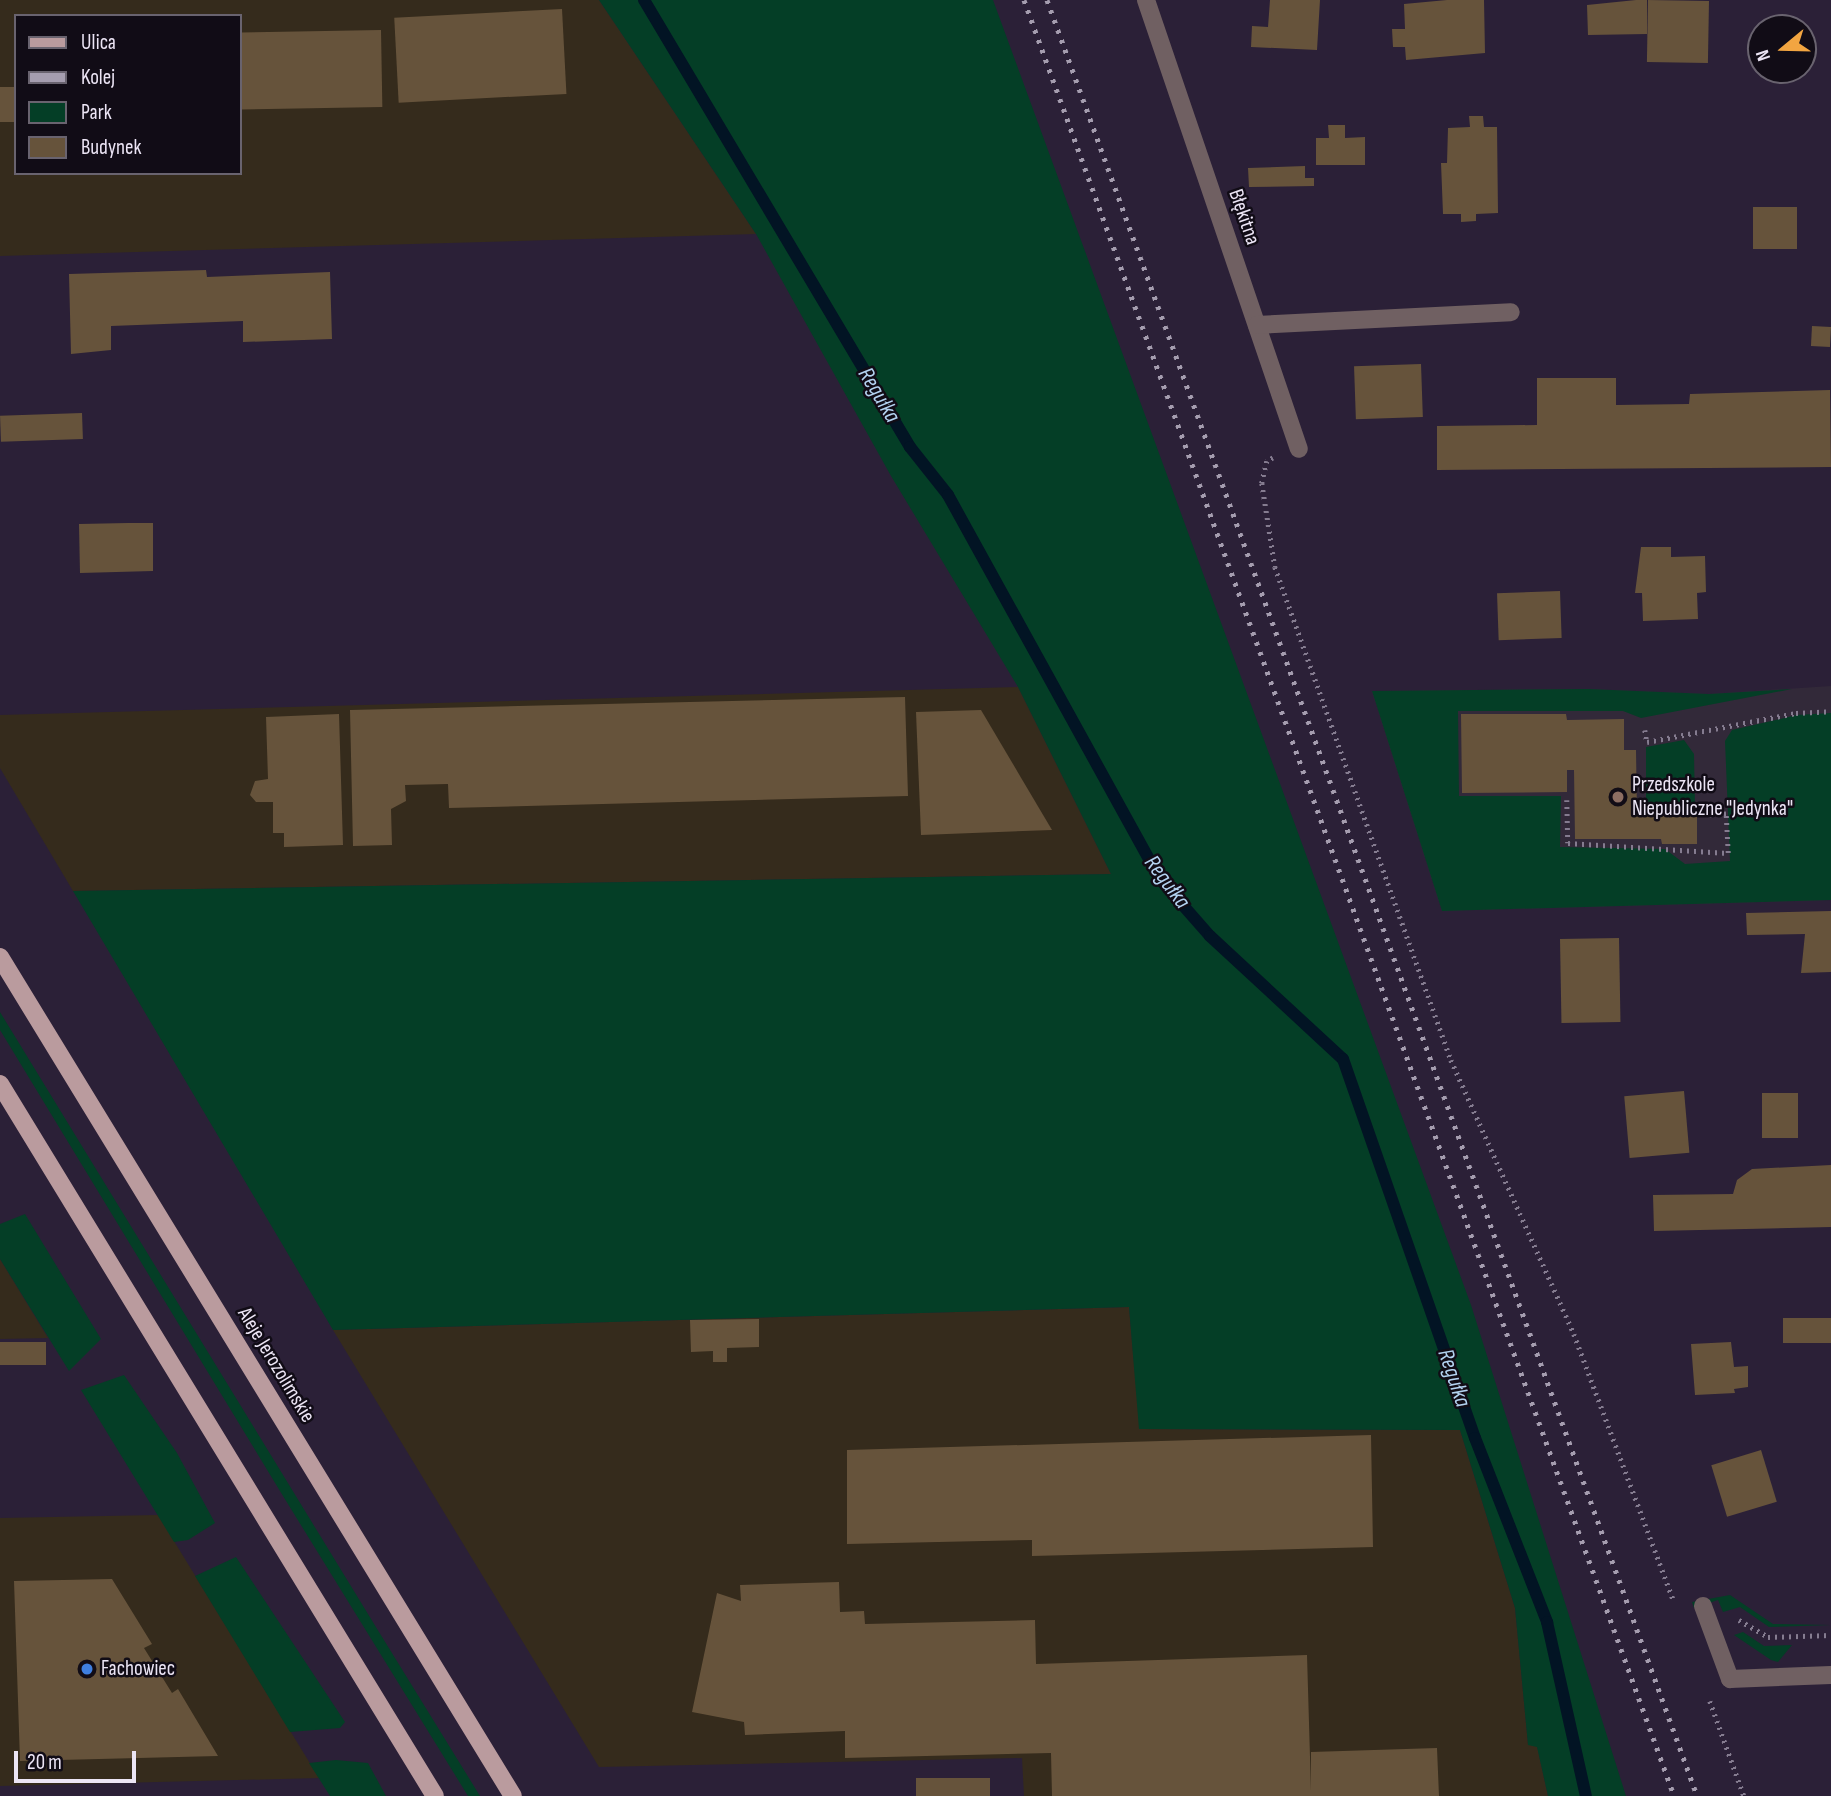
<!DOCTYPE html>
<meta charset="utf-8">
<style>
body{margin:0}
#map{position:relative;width:1831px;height:1796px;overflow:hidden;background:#2b2037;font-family:"Sofia Sans Condensed",sans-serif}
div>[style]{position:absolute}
.commercial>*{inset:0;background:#352b1c}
.education>*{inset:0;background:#322939}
.green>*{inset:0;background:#043e26}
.stream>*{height:12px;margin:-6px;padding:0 6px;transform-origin:6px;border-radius:6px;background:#021424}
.building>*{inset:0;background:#66533b;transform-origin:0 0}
.path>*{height:4.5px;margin-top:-2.25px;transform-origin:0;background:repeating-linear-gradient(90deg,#857c90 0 2px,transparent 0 7px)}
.minor>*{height:18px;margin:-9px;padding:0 9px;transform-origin:9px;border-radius:9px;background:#706062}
.major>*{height:18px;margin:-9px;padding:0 9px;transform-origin:9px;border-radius:9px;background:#ba9b9e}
.rail>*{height:5px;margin-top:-2.5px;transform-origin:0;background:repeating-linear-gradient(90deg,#a59daf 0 3.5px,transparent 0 10.5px)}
.dots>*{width:19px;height:19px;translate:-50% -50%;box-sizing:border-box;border:4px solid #110c16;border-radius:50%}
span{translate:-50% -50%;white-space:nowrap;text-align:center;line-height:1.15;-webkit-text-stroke:5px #110c16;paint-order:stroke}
.street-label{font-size:21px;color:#ece5f5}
.poi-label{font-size:21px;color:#ece5f5}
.left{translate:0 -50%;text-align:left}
.water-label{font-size:23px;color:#b3d2f0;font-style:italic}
.legend{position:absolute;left:14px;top:14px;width:228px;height:161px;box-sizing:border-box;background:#110c16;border:2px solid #69636f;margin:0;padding:9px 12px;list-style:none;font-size:21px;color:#ece5f5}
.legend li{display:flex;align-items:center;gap:14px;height:35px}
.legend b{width:35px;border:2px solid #69636f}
.north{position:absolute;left:1747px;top:14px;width:70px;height:70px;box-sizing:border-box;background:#110c16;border:2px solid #69636f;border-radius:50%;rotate:251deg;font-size:19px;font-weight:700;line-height:28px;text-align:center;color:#ece5f5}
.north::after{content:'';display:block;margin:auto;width:24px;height:32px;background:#f2a541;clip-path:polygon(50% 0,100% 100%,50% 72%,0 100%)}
.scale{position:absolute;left:14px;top:1751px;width:122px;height:32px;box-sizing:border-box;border:4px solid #ece5f5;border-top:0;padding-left:9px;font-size:21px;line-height:24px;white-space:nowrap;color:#ece5f5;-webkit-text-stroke:5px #110c16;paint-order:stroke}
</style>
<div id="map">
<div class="commercial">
<i style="clip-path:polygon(evenodd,0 0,599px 0,756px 234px,0 256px,0 0,16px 16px,240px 16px,240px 173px,16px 173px,16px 16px)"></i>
<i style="clip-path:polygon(1018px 687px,1111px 874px,73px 891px,0 768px,0 715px)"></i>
<i style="clip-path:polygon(0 1259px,48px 1338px,0 1339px)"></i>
<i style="clip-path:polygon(1129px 1307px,1140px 1429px,1460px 1430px,1515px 1608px,1528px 1744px,1537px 1746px,1548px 1796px,1024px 1796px,1022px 1758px,599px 1767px,333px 1330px)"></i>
<i style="clip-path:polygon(158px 1515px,319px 1778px,0 1786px,0 1518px)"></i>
</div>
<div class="education">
<i style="clip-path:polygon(1831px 686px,1831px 900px,1442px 911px,1372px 691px,1588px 689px,1709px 694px)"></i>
</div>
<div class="green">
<i style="clip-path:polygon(599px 0,993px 0,1471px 1305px,1626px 1796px,1548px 1796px,1537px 1747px,1528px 1745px,1515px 1608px,1460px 1430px,1139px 1429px,1129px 1307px,333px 1330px,73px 891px,1111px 874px,1018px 687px,891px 476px,756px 234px)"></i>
<i style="clip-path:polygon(1588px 689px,1709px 694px,1792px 689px,1641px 718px,1623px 711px,1458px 711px,1459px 796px,1561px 796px,1560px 847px,1665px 849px,1685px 864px,1730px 861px,1725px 741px,1732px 730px,1797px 715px,1831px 713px,1831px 900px,1442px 911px,1372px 691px)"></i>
<i style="clip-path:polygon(1684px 740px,1694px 754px,1695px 807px,1646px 808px,1646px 747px)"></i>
<i style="clip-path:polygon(0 1012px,379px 1632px,480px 1796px,468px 1796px,283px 1496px,0 1030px)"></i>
<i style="clip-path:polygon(25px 1214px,101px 1339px,69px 1371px,0 1259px,0 1224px)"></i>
<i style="clip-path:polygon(124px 1375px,177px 1453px,215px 1523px,188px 1540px,174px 1542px,81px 1390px)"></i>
<i style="clip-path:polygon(236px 1557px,345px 1722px,340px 1728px,290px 1732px,195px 1576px)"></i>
<i style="clip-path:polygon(1730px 1595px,1773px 1624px,1831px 1625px,1769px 1627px,1740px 1607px,1723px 1612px,1718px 1600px,1694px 1608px,1692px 1602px)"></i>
<i style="clip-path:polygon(1743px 1632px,1764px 1646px,1792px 1645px,1778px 1662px,1771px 1660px,1734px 1635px)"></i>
<i style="clip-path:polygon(336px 1760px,368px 1763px,386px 1796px,330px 1796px,309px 1763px)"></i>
</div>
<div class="stream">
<i style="left:644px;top:0;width:520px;rotate:59.24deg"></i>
<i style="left:910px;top:447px;width:61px;rotate:51.6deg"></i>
<i style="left:948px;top:495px;width:437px;rotate:61.1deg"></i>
<i style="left:1159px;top:878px;width:77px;rotate:48.7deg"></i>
<i style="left:1210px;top:936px;width:181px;rotate:42.8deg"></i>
<i style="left:1343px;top:1059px;width:401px;rotate:70.8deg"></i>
<i style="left:1475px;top:1438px;width:198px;rotate:68.6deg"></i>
<i style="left:1547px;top:1622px;width:178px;rotate:77.4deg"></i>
</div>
<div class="building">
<i style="clip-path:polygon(1270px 0,1320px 0,1317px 50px,1251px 47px,1252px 26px,1268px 27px)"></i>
<i style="clip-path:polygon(1447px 0,1484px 0,1485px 53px,1406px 60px,1405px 47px,1393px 47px,1392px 29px,1405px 29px,1404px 4px)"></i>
<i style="clip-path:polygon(1636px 0,1647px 0,1647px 34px,1588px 35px,1587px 5px)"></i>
<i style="left:1648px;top:0;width:61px;height:62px;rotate:1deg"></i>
<i style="left:562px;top:9px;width:85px;height:168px;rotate:87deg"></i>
<i style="left:381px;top:30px;width:77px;height:141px;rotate:89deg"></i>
<i style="left:0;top:87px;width:16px;height:35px"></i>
<i style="clip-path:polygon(1469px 116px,1483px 116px,1484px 127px,1497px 127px,1498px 213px,1476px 214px,1476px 221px,1461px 222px,1461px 214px,1443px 214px,1441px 163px,1447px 163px,1448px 128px,1470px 127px)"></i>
<i style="clip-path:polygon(1328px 125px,1345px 125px,1345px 138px,1365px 137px,1365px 165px,1316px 165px,1316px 138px,1329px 138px)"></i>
<i style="clip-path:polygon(1305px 166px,1305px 178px,1314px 178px,1314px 186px,1249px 187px,1248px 168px)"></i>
<i style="left:1753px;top:207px;width:44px;height:42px"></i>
<i style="clip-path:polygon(206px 270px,207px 277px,330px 272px,332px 339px,243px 342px,243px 321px,111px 326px,111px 350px,71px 354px,69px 274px)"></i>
<i style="left:1812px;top:326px;width:19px;height:20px;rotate:3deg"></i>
<i style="left:1421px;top:364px;width:53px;height:67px;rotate:88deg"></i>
<i style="clip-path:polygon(1537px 378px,1616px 378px,1616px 405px,1689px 404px,1690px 394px,1830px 390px,1831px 467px,1437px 470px,1437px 426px,1537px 425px)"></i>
<i style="left:82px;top:413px;width:26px;height:82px;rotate:88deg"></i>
<i style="clip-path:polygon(128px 523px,153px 523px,153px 571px,80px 573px,79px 524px)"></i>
<i style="clip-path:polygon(1641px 547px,1671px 547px,1671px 557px,1705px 556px,1706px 592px,1697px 593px,1698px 619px,1643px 621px,1642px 593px,1635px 593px)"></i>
<i style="left:1560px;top:591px;width:47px;height:63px;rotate:88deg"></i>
<i style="clip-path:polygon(905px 697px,908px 796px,449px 808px,448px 784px,405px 785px,406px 801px,391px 809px,392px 845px,353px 846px,350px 710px)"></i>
<i style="clip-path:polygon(981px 710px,1052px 830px,921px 835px,916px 712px)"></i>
<i style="clip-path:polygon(339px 714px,343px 845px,284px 847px,284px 833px,273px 833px,273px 802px,256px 802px,250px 795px,255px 781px,268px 779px,266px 717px)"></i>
<i style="clip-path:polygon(1461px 714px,1566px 714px,1567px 720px,1624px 719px,1624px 750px,1636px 750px,1637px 815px,1661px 815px,1661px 809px,1697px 809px,1697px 844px,1662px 844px,1661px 839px,1575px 839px,1574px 770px,1567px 770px,1567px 792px,1462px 793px)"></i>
<i style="clip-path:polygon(1831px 911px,1831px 972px,1801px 973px,1805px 934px,1747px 935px,1746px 913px)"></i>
<i style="left:1619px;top:938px;width:84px;height:59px;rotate:89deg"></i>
<i style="left:1684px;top:1091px;width:62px;height:60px;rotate:85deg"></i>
<i style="left:1762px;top:1093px;width:36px;height:45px"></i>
<i style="clip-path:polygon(1831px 1165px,1831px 1227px,1654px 1231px,1653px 1195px,1733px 1194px,1737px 1180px,1752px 1169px)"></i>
<i style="left:1831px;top:1318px;width:25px;height:48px;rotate:90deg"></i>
<i style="clip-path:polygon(759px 1319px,759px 1347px,727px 1348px,727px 1362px,713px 1362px,713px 1351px,691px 1352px,690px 1320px)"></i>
<i style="left:46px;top:1342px;width:23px;height:46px;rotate:90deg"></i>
<i style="clip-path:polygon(1731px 1342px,1734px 1367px,1748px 1366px,1748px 1387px,1734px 1389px,1735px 1393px,1695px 1395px,1691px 1344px)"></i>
<i style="clip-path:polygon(1371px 1435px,1373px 1547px,1032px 1556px,1032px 1540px,847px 1544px,847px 1450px)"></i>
<i style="left:1761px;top:1450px;width:54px;height:52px;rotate:73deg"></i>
<i style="clip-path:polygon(112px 1579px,152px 1644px,144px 1648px,172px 1693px,178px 1689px,218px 1756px,20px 1761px,14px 1581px)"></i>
<i style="clip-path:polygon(839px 1582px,840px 1612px,864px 1611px,865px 1624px,1035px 1620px,1036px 1664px,1307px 1655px,1311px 1791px,1311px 1752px,1437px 1748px,1439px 1796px,1052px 1796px,1051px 1753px,845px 1758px,845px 1731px,745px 1735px,744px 1722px,692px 1712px,717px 1593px,741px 1601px,740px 1585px)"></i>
<i style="left:990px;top:1778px;width:18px;height:74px;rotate:90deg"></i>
</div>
<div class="path">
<i style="left:1273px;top:458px;width:7px;rotate:153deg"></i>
<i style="left:1267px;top:461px;width:23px;rotate:103deg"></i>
<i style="left:1262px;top:483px;width:85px;rotate:81.2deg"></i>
<i style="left:1275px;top:567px;width:523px;rotate:70.35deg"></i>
<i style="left:1451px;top:1060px;width:300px;rotate:65.8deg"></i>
<i style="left:1574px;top:1334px;width:285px;rotate:69.5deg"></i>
<i style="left:1645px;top:730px;width:12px;rotate:81deg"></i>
<i style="left:1647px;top:742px;width:152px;rotate:-11deg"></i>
<i style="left:1796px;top:713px;width:35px;rotate:-3deg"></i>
<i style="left:1567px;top:800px;width:43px;rotate:88.7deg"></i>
<i style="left:1568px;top:843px;width:160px;rotate:3.6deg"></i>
<i style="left:1728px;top:853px;width:39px;rotate:-93deg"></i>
<i style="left:1726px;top:814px;width:18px;rotate:177deg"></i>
<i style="left:1739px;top:1620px;width:34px;rotate:30deg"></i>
<i style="left:1768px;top:1637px;width:63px;rotate:-1.8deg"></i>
<i style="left:1710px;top:1701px;width:101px;rotate:70.3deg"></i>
</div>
<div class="minor">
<i style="left:1146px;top:0;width:474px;rotate:71.2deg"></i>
<i style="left:1257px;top:325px;width:254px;rotate:-2.9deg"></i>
<i style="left:1703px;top:1606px;width:78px;rotate:69.7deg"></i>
<i style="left:1730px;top:1679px;width:101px;rotate:-2.3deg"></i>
</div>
<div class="major">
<i style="left:0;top:957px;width:983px;rotate:58.56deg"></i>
<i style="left:0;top:1084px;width:834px;rotate:58.58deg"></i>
</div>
<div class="rail">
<i style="left:1024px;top:0;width:1910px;rotate:70.1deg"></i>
<i style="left:1047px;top:0;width:1910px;rotate:70.1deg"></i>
</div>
<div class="dots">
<i style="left:1618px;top:797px;background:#8d6e63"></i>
<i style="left:87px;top:1669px;background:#3f7fe0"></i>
</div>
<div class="street-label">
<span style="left:1244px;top:217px;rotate:71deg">Błękitna</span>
<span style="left:276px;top:1365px;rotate:59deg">Aleje Jerozolimskie</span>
</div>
<div class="poi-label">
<span class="left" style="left:1632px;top:797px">Przedszkole<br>Niepubliczne "Jedynka"</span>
<span class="left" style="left:101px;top:1669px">Fachowiec</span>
</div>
<div class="water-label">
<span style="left:879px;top:395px;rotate:59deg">Regułka</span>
<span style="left:1167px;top:882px;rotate:53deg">Regułka</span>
<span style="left:1454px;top:1378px;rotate:71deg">Regułka</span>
</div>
<ul class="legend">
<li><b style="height:9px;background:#ba9b9e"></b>Ulica</li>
<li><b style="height:9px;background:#a59daf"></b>Kolej</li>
<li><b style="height:19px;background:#043e26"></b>Park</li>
<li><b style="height:19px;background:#66533b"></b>Budynek</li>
</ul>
<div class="north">N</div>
<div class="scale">20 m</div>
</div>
